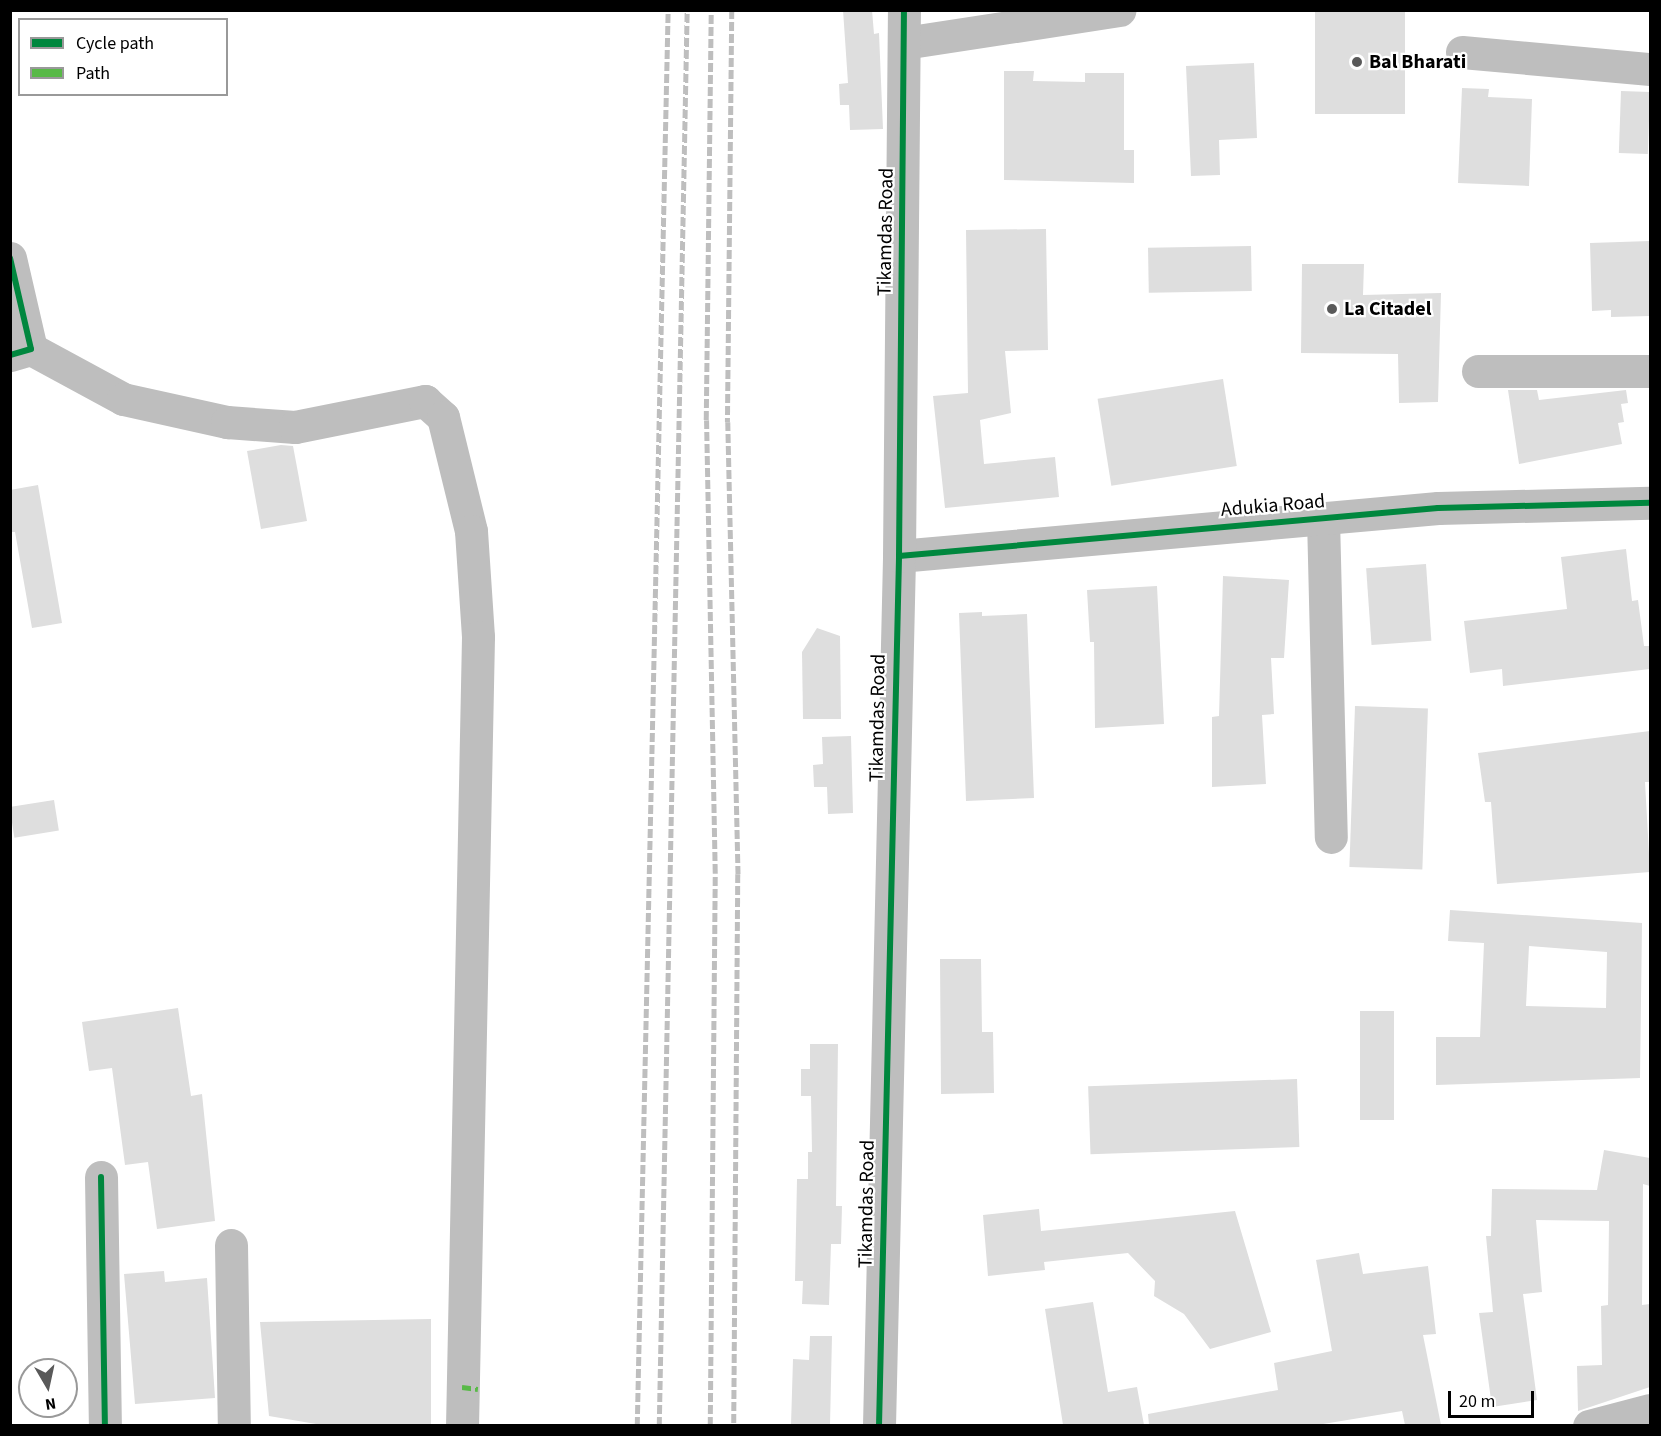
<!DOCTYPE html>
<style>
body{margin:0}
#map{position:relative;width:1661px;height:1436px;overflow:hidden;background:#fff;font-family:"Source Sans 3",sans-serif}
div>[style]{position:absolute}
.building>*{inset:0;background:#dedede;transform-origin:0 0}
.minor>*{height:33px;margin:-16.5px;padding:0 16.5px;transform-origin:16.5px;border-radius:16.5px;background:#bebebe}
.rail>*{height:4.5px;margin-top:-2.25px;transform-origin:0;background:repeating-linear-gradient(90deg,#bebebe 0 9px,transparent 0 12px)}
.quiet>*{height:4.5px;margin-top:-2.25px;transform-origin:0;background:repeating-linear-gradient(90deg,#58b947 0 9px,transparent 0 13.5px)}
.cycleway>*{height:6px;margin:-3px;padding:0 3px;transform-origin:3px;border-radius:3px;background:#00873e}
.dots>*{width:16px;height:16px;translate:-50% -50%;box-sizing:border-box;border:3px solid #fff;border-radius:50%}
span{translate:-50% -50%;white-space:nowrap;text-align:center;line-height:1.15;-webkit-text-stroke:4.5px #fff;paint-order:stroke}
.poi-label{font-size:20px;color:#000;font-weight:700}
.left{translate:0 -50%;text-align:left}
.street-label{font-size:20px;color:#000}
.frame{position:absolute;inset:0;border:12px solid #000;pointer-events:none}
.legend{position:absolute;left:18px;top:18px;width:210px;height:78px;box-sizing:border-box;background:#fff;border:2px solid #999;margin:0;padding:8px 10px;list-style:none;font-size:18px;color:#000}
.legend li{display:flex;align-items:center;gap:12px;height:30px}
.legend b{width:30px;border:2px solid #999}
.north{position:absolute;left:18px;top:1358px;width:60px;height:60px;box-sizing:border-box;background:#fff;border:2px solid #999;border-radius:50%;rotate:171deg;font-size:16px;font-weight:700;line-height:24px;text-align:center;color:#000}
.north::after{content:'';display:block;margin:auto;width:21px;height:27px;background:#595959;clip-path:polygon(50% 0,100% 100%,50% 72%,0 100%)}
.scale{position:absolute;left:1448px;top:1391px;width:86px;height:27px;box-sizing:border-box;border:3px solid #000;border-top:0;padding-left:8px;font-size:18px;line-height:21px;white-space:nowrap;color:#000;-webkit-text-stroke:4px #fff;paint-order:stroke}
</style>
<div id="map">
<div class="building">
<i style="clip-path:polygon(843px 10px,872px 10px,874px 34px,879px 33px,883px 129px,850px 130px,849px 105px,840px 105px,839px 84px,848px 83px)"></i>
<i style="left:1315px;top:10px;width:90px;height:104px"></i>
<i style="clip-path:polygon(1254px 63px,1257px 138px,1219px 140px,1220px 175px,1191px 176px,1186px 66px)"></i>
<i style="clip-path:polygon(1004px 71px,1034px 71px,1033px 81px,1085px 82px,1085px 73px,1124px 73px,1124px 150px,1134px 150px,1134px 183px,1004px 180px)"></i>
<i style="clip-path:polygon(1462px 88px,1489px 89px,1488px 97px,1532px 99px,1529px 186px,1458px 183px)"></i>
<i style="left:1621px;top:91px;width:29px;height:62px;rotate:2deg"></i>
<i style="clip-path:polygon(1046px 229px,1048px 350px,1005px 351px,1011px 413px,980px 420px,984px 464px,1055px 457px,1059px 497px,945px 508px,933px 396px,968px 393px,966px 230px)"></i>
<i style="clip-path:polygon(1650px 241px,1650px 316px,1611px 317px,1611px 310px,1592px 311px,1590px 243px)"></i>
<i style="left:1251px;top:246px;width:45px;height:103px;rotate:89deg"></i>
<i style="clip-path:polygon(1302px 264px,1364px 264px,1363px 295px,1441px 293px,1438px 402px,1399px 403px,1398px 354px,1301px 353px)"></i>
<i style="left:1223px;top:379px;width:88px;height:127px;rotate:81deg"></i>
<i style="clip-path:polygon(1508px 390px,1537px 390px,1539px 400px,1626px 390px,1628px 403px,1621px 404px,1624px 422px,1618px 423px,1622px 444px,1519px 464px)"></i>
<i style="clip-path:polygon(281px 445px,293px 446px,307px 521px,261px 529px,247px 451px)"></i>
<i style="clip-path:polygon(38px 485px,62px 623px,32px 628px,15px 532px,10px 532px,10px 490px)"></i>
<i style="clip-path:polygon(1626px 549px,1632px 601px,1638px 600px,1644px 646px,1650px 646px,1650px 669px,1503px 686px,1502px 669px,1470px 673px,1464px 621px,1567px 609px,1561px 557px)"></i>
<i style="left:1426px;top:564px;width:77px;height:60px;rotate:86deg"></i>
<i style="clip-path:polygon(1223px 576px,1289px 580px,1284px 658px,1271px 658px,1274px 714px,1262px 715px,1266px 784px,1212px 787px,1212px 717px,1219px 716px)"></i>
<i style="clip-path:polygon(1157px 586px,1164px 724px,1095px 728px,1094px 642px,1090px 642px,1087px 590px)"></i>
<i style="clip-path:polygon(982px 612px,982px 616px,1027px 614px,1034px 798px,966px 801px,959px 613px)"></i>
<i style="clip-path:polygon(817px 628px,840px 636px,841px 719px,803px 719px,802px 652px)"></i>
<i style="left:1355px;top:706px;width:73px;height:161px;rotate:2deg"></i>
<i style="clip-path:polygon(1650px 731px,1650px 782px,1645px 782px,1650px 872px,1497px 884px,1491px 802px,1485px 802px,1478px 753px)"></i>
<i style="clip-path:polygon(851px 736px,853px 813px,828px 814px,827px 787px,814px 787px,813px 765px,823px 764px,822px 737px)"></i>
<i style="left:54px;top:800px;width:31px;height:45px;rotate:81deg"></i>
<i style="clip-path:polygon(evenodd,1450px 910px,1642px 923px,1640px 1078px,1436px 1085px,1436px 1037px,1480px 1037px,1484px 943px,1448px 941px,1450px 910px,1529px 946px,1607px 952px,1606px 1008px,1526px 1006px,1529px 946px)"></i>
<i style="clip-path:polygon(940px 959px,981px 959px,982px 1032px,993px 1032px,994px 1093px,941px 1094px)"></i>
<i style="clip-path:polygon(178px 1008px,191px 1096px,202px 1094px,215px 1221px,157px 1229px,148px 1162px,125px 1165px,112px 1068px,89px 1071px,82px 1022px)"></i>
<i style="left:1360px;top:1011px;width:34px;height:109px"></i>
<i style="clip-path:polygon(810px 1044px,838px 1044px,836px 1206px,842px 1206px,841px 1244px,831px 1244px,829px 1305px,802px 1304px,803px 1281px,795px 1281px,797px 1179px,808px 1179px,808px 1152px,812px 1152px,811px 1096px,801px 1096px,801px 1069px,810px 1069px)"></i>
<i style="left:1297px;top:1079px;width:68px;height:209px;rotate:88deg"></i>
<i style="clip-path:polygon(1604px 1150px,1650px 1158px,1650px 1186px,1643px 1184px,1642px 1305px,1650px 1304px,1650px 1387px,1578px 1411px,1577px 1366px,1602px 1365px,1601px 1306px,1608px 1305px,1609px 1221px,1536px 1220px,1542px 1292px,1523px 1294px,1537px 1400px,1492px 1407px,1479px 1313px,1493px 1312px,1486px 1236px,1491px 1236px,1492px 1189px,1597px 1190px)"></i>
<i style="clip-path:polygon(1039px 1209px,1041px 1231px,1235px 1211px,1271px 1332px,1210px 1349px,1184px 1314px,1154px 1296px,1155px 1281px,1128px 1253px,1044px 1262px,1045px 1270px,988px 1276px,983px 1215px)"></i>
<i style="clip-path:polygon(1359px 1253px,1363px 1274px,1428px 1266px,1436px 1334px,1423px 1335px,1441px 1425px,1405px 1425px,1402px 1411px,1317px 1425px,1149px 1425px,1148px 1414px,1278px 1390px,1274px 1363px,1332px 1351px,1316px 1260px)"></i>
<i style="clip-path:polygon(164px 1271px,165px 1282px,207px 1278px,215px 1398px,135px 1404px,124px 1274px)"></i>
<i style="clip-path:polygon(1093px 1302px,1108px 1392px,1137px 1387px,1144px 1425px,1063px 1425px,1045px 1309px)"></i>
<i style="clip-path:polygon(431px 1319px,431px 1425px,322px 1425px,269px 1416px,260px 1322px)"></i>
<i style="clip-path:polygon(810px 1336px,832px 1336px,830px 1425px,791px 1425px,793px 1359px,809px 1360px)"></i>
</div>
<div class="minor">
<i style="left:904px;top:43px;width:218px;rotate:-8.7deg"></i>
<i style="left:1462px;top:52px;width:189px;rotate:5.2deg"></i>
<i style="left:10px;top:258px;width:93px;rotate:77deg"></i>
<i style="left:31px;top:349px;width:22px;rotate:164deg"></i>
<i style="left:31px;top:349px;width:105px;rotate:28.5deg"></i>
<i style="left:123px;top:399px;width:107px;rotate:12.5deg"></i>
<i style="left:227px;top:422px;width:68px;rotate:4.2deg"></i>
<i style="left:295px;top:427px;width:133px;rotate:-11.3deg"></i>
<i style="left:425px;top:401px;width:24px;rotate:42deg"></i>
<i style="left:443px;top:417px;width:117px;rotate:76.2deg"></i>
<i style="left:471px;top:531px;width:106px;rotate:86.2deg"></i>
<i style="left:478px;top:637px;width:789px;rotate:91.16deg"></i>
<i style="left:1478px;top:371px;width:172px"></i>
<i style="left:1323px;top:518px;width:319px;rotate:88.6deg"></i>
<i style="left:899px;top:556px;width:541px;rotate:-5.09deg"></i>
<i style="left:1438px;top:508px;width:212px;rotate:-1.4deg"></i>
<i style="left:101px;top:1177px;width:249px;rotate:89.1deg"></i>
<i style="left:231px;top:1245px;width:181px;rotate:89.1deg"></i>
<i style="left:879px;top:1426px;width:870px;rotate:-88.68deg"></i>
<i style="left:899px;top:556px;width:546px;rotate:-89.48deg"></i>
<i style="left:1589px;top:1426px;width:63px;rotate:-14.7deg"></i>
</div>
<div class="rail">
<i style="left:732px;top:10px;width:412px;rotate:90.6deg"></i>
<i style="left:728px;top:422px;width:452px;rotate:88.7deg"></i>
<i style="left:738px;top:874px;width:552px;rotate:90.42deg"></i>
<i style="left:637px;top:1426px;width:1416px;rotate:-88.75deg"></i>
<i style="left:659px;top:1426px;width:1416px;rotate:-88.87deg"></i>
<i style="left:710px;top:1426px;width:553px;rotate:-89.48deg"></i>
<i style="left:715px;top:873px;width:453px;rotate:-91.1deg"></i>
<i style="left:706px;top:420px;width:410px;rotate:-89.3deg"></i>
</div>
<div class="quiet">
<i style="left:462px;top:1387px;width:16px;rotate:7deg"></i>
</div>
<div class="cycleway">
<i style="left:10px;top:258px;width:93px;rotate:77deg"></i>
<i style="left:31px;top:349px;width:22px;rotate:164deg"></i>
<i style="left:899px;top:556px;width:541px;rotate:-5.09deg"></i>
<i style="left:1438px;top:508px;width:212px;rotate:-1.4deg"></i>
<i style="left:101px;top:1177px;width:249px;rotate:89.1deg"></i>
<i style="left:879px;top:1426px;width:870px;rotate:-88.68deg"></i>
<i style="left:899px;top:556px;width:546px;rotate:-89.48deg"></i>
</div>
<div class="dots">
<i style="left:1357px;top:62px;background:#595959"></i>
<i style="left:1332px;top:309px;background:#595959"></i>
</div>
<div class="poi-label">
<span class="left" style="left:1369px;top:62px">Bal Bharati</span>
<span class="left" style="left:1344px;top:309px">La Citadel</span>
</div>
<div class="street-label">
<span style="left:886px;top:232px;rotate:-89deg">Tikamdas Road</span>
<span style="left:1273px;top:506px;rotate:-5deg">Adukia Road</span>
<span style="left:878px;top:718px;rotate:-89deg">Tikamdas Road</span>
<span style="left:867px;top:1204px;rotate:-89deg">Tikamdas Road</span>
</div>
<div class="frame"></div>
<ul class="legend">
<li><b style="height:8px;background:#00873e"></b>Cycle path</li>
<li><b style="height:8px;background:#58b947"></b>Path</li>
</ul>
<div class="north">N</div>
<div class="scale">20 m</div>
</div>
